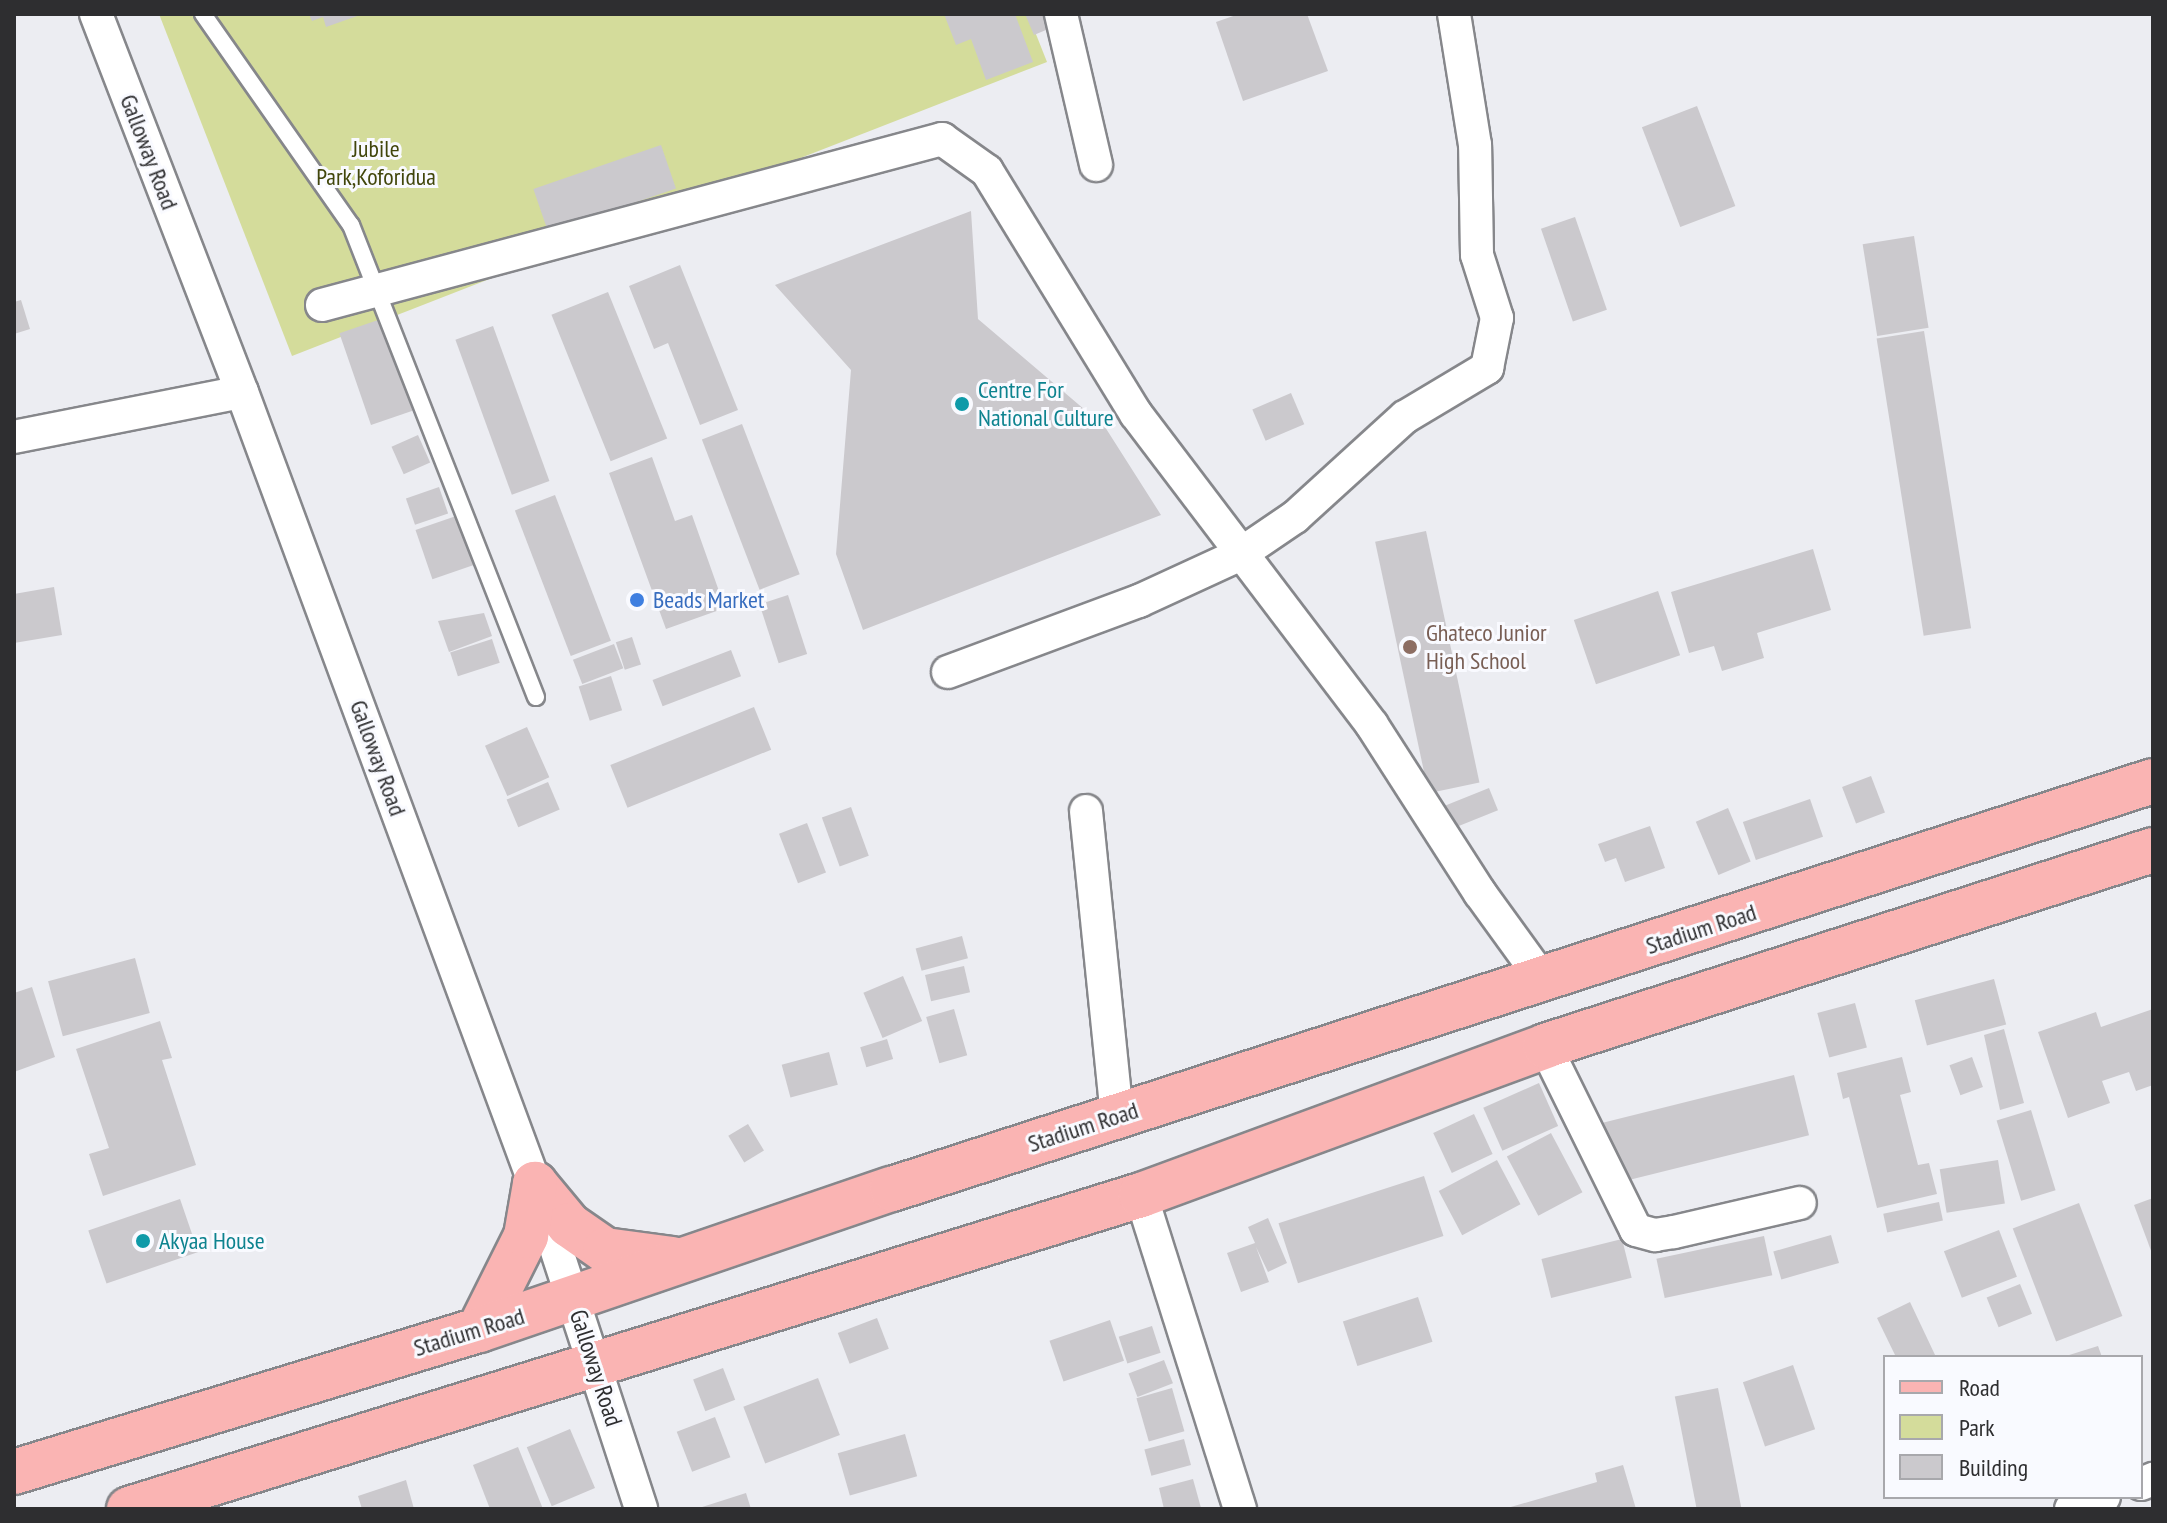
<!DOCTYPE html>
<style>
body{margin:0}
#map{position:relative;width:2167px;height:1523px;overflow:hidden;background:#ecedf2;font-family:"PT Sans Narrow",sans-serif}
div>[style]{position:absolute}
.green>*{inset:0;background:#d4dc9b}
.building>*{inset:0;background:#cbc9cd;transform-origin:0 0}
.roads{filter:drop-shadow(2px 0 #86878b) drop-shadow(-2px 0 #86878b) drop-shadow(0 2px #86878b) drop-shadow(0 -2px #86878b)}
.service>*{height:16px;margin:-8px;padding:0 8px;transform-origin:8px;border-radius:8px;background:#fff}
.minor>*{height:32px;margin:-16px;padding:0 16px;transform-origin:16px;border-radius:16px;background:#fff}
.primary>*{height:44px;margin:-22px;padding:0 22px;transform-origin:22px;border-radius:22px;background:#fab4b3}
.dots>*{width:22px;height:22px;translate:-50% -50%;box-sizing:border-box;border:4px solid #f9faff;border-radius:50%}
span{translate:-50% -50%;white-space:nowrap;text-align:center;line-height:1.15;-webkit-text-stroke:6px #f9faff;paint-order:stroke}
.park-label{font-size:24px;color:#41460b}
.street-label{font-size:24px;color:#2e2e30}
.culture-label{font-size:24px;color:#0d838f}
.left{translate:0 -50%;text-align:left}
.shop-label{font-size:24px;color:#366cbe}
.education-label{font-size:24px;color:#785e54}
.frame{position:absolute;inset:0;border:16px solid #2e2e30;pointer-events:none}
.legend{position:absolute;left:1883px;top:1355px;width:260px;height:144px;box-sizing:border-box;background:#f9faff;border:2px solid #a8a8ac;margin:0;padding:10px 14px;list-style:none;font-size:24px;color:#2e2e30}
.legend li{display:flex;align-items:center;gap:16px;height:40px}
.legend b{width:40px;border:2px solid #a8a8ac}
</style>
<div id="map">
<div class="green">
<i style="clip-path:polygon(159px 14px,1028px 14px,1047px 62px,292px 356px)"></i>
</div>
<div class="building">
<i style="clip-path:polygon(309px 14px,363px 14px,326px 27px,323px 17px,312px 21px)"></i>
<i style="clip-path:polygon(944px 14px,1015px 14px,1033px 62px,986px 80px,971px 39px,956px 45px)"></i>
<i style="clip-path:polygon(1025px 14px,1048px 14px,1053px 27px,1034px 35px)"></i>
<i style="clip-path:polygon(1239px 14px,1307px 14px,1328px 71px,1243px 101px,1216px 22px)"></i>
<i style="left:1697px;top:106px;width:107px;height:59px;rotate:69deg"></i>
<i style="left:661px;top:145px;width:46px;height:135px;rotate:71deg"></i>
<i style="clip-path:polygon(971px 211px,978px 319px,1105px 427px,1161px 515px,863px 630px,836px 554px,851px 370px,775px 285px)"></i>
<i style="left:1575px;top:217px;width:98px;height:36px;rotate:71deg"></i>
<i style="left:1914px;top:236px;width:93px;height:52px;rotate:81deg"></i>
<i style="clip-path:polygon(680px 265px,738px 410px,700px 425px,668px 343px,654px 349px,629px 286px)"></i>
<i style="left:608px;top:292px;width:158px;height:61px;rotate:68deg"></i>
<i style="clip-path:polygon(21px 300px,30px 329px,14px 334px,14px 302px)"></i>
<i style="left:381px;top:319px;width:97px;height:44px;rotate:71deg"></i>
<i style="left:493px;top:326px;width:165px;height:40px;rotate:70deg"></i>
<i style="left:1924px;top:331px;width:301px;height:48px;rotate:81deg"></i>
<i style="left:1291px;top:393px;width:34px;height:42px;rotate:67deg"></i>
<i style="left:742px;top:424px;width:161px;height:43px;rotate:69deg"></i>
<i style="left:418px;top:435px;width:30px;height:29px;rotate:66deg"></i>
<i style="clip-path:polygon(652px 457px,675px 521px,692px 515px,725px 608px,666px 629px,609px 473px)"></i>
<i style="left:439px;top:487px;width:28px;height:35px;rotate:71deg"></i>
<i style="left:555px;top:495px;width:156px;height:43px;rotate:69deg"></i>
<i style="left:459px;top:515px;width:52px;height:46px;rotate:71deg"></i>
<i style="left:1426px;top:531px;width:257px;height:52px;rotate:78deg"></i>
<i style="clip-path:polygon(1813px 549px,1831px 610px,1757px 633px,1764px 658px,1722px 671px,1714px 646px,1689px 653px,1671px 592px)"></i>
<i style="clip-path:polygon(54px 587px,62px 635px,14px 643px,14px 594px)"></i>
<i style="left:1658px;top:591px;width:68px;height:89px;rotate:71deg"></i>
<i style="left:788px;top:595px;width:62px;height:30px;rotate:72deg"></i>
<i style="clip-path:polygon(484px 613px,492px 636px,449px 652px,438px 621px)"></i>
<i style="left:632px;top:637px;width:29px;height:17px;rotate:72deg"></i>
<i style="left:492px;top:639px;width:25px;height:44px;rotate:72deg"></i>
<i style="left:614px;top:644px;width:26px;height:44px;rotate:69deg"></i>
<i style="left:731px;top:650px;width:28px;height:84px;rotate:69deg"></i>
<i style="left:611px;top:676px;width:36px;height:34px;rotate:72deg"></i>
<i style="left:754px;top:707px;width:46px;height:155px;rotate:68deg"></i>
<i style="left:527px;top:727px;width:55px;height:46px;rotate:66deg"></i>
<i style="left:1871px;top:776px;width:39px;height:31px;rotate:69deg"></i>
<i style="left:548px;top:782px;width:30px;height:45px;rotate:67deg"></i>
<i style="left:1489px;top:788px;width:24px;height:51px;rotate:68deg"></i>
<i style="left:1810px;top:799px;width:40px;height:71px;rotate:71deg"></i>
<i style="left:851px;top:807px;width:52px;height:31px;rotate:70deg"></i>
<i style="left:1728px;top:808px;width:58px;height:35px;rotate:67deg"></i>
<i style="left:807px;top:823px;width:53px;height:30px;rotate:69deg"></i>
<i style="clip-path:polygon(1650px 826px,1665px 868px,1625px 882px,1616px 858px,1605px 862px,1598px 844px)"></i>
<i style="left:962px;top:936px;width:23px;height:48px;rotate:75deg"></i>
<i style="left:135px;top:958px;width:57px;height:90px;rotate:75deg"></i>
<i style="left:964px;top:966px;width:27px;height:40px;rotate:77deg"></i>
<i style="left:903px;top:976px;width:49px;height:43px;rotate:67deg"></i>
<i style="left:1994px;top:979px;width:47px;height:82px;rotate:75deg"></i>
<i style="clip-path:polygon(32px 987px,55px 1057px,14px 1072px,14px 993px)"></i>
<i style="left:1855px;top:1003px;width:46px;height:39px;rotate:75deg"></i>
<i style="left:954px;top:1009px;width:48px;height:29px;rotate:74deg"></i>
<i style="clip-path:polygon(2153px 1009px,2153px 1085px,2136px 1091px,2129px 1072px,2102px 1081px,2110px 1103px,2068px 1118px,2038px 1032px,2096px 1012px,2101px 1027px)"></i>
<i style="clip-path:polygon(160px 1021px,172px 1058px,162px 1060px,196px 1165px,103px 1196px,89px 1154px,109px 1148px,76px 1049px)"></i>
<i style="clip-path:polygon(2004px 1029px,2024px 1103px,2000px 1110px,1984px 1035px)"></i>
<i style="left:887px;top:1039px;width:21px;height:28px;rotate:73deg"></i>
<i style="left:829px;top:1052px;width:34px;height:49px;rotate:75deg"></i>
<i style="clip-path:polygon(1902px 1057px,1911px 1092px,1900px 1095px,1918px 1165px,1929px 1163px,1937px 1194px,1877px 1208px,1849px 1097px,1843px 1099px,1837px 1073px)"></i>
<i style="left:1972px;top:1057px;width:32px;height:24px;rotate:70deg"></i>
<i style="left:1794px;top:1075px;width:62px;height:196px;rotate:76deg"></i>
<i style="left:1539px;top:1083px;width:47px;height:61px;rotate:66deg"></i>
<i style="left:2031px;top:1110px;width:84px;height:36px;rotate:73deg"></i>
<i style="left:1474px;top:1114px;width:44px;height:45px;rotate:65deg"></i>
<i style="left:748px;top:1124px;width:31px;height:23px;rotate:59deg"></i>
<i style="left:1551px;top:1133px;width:67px;height:50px;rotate:62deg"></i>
<i style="left:1497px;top:1160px;width:50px;height:66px;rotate:62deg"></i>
<i style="left:1998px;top:1160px;width:44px;height:59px;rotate:81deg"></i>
<i style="left:1424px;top:1176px;width:63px;height:153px;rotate:72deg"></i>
<i style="clip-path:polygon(2153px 1198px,2153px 1256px,2134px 1205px)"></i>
<i style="left:180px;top:1199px;width:56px;height:97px;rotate:71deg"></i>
<i style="left:1939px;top:1202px;width:19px;height:57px;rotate:78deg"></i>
<i style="left:2079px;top:1203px;width:121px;height:71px;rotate:69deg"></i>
<i style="clip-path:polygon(1268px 1218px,1287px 1263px,1268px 1272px,1256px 1247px,1269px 1282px,1241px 1292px,1227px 1253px,1255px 1243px,1248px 1227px)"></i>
<i style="left:1999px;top:1230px;width:50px;height:59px;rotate:69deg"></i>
<i style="left:1831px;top:1235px;width:29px;height:60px;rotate:74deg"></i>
<i style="left:1764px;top:1236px;width:40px;height:110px;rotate:78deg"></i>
<i style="left:1622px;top:1239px;width:40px;height:83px;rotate:76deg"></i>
<i style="left:2020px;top:1284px;width:32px;height:36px;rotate:68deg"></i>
<i style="left:1418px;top:1297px;width:47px;height:79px;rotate:72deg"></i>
<i style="clip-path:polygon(1910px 1302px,1936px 1357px,1896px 1357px,1877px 1318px)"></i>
<i style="left:877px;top:1318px;width:33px;height:42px;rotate:69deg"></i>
<i style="left:1110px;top:1320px;width:43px;height:64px;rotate:71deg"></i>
<i style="left:1152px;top:1326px;width:28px;height:35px;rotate:72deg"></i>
<i style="clip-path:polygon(2098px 1346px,2102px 1357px,2066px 1357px,2066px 1356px)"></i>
<i style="left:1164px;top:1360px;width:25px;height:38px;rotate:69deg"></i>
<i style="left:1793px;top:1365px;width:68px;height:53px;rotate:71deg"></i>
<i style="left:723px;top:1368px;width:34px;height:32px;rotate:69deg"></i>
<i style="left:818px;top:1378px;width:61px;height:80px;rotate:69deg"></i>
<i style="left:1172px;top:1388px;width:45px;height:37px;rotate:74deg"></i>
<i style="left:1718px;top:1388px;width:123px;height:44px;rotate:79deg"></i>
<i style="left:715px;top:1417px;width:43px;height:41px;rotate:69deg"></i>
<i style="left:570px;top:1429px;width:64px;height:47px;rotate:67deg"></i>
<i style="left:905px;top:1434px;width:44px;height:70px;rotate:74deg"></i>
<i style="left:1184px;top:1439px;width:27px;height:41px;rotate:75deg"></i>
<i style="clip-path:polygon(518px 1447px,543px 1509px,490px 1509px,473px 1465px)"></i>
<i style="clip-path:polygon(1623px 1465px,1636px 1509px,1504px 1509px,1597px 1482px,1595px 1473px)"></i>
<i style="clip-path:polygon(1193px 1479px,1201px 1508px,1164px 1509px,1159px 1488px)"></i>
<i style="clip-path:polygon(406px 1480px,414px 1509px,362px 1509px,358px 1496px)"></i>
<i style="clip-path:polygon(746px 1493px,751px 1509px,699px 1509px,699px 1508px)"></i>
</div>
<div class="roads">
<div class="service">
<i style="left:203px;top:14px;width:258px;rotate:55deg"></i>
<i style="left:351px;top:225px;width:507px;rotate:68.6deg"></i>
</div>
<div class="minor">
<i style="left:96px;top:14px;width:405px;rotate:68.9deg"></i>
<i style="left:242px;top:392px;width:844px;rotate:69.7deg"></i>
<i style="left:535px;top:1184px;width:342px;rotate:71.9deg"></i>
<i style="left:1061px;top:14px;width:155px;rotate:76.9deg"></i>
<i style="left:322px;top:305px;width:642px;rotate:-14.99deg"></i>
<i style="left:942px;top:139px;width:55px;rotate:35.4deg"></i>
<i style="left:987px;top:171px;width:285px;rotate:58.5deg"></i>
<i style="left:1136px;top:414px;width:390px;rotate:52.8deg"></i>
<i style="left:1372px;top:725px;width:200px;rotate:57.3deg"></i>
<i style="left:1480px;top:893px;width:107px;rotate:54.1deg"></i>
<i style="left:14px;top:437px;width:232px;rotate:-11.2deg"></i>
<i style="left:948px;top:672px;width:204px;rotate:-20.4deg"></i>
<i style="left:1139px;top:601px;width:110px;rotate:-24.7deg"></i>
<i style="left:1239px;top:555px;width:68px;rotate:-34.2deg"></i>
<i style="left:1295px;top:517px;width:149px;rotate:-42.3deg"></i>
<i style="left:1405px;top:417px;width:96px;rotate:-30.9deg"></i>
<i style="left:1487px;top:368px;width:51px;rotate:-78.7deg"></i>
<i style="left:1497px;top:318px;width:66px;rotate:-107.6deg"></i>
<i style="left:1477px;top:255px;width:110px;rotate:-91deg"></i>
<i style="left:1475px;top:145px;width:133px;rotate:-99.1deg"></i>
<i style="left:1086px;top:811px;width:307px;rotate:84.2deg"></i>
<i style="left:1545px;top:1046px;width:205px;rotate:63.7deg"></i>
<i style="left:1636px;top:1230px;width:20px;rotate:15deg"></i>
<i style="left:1655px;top:1235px;width:19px;rotate:-9deg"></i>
<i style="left:1674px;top:1232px;width:129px;rotate:-13deg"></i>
<i style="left:1141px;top:1195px;width:329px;rotate:72.5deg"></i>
<i style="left:2141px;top:1484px;width:13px;rotate:-23deg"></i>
<i style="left:2071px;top:1509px;width:35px;rotate:-20deg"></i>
</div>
<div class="primary">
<i style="left:535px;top:1184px;width:53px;rotate:50.3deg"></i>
<i style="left:569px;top:1225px;width:44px;rotate:34.8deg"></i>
<i style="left:605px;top:1250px;width:68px;rotate:7.7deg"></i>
<i style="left:479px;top:1330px;width:105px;rotate:-63.4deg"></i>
<i style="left:526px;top:1236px;width:53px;rotate:-80.2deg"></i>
<i style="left:14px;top:1472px;width:486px;rotate:-17deg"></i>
<i style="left:479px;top:1330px;width:436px;rotate:-18.9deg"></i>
<i style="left:892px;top:1189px;width:1325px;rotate:-17.93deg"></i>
<i style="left:129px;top:1509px;width:1060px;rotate:-17.24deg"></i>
<i style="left:1141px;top:1195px;width:431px;rotate:-20.2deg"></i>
<i style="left:1545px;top:1046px;width:639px;rotate:-17.87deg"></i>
</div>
</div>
<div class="dots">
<i style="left:962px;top:404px;background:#0f9aa8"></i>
<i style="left:637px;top:600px;background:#3f7fe0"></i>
<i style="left:1410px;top:647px;background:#8d6e63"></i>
<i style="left:143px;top:1241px;background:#0f9aa8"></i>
</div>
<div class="park-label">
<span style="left:376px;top:163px">Jubile<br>Park,Koforidua</span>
</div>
<div class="street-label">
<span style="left:149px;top:152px;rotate:69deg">Galloway Road</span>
<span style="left:378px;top:758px;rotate:70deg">Galloway Road</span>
<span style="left:1701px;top:929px;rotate:-18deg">Stadium Road</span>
<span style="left:1083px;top:1127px;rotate:-18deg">Stadium Road</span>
<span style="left:469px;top:1332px;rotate:-17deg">Stadium Road</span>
<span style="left:596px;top:1368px;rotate:72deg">Galloway Road</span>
</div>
<div class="culture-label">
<span class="left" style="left:978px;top:404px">Centre For<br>National Culture</span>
<span class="left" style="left:159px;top:1241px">Akyaa House</span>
</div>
<div class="shop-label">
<span class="left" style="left:653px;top:600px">Beads Market</span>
</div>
<div class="education-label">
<span class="left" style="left:1426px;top:647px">Ghateco Junior<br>High School</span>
</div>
<div class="frame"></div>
<ul class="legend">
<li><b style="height:10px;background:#fab4b3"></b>Road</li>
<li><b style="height:22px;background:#d4dc9b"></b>Park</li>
<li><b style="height:22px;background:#cbc9cd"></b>Building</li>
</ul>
</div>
